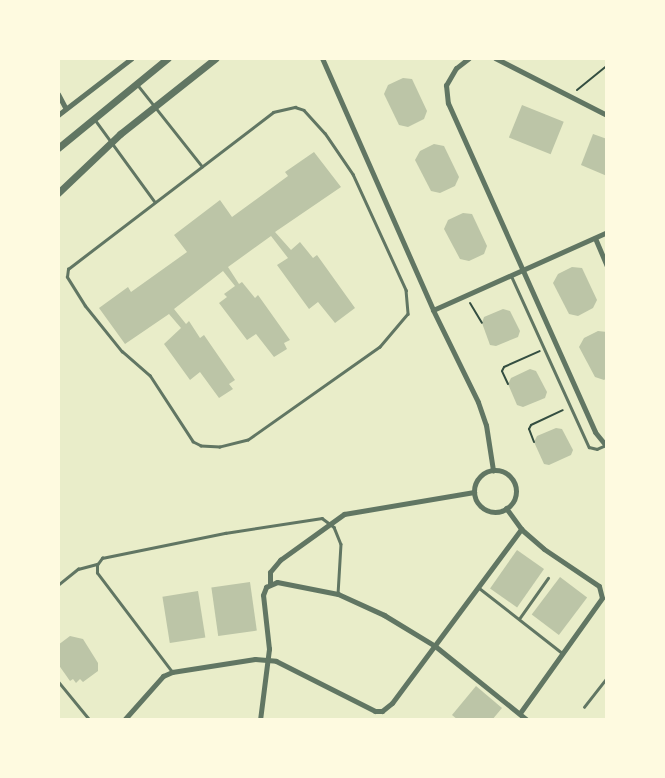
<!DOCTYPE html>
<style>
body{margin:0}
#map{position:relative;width:665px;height:778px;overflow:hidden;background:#e9edc9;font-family:Helvetica,sans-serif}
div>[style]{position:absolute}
.building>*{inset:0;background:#bcc5a7;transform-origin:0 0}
.path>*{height:2px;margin:-1px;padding:0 1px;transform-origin:1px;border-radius:1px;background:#344e41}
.service>*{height:2.5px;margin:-1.25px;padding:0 1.25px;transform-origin:1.25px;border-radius:1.25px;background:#617663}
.minor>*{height:5px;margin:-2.5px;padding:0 2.5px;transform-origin:2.5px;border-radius:2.5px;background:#617663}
.minor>.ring{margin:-2.5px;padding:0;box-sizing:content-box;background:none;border:5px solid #617663;border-radius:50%}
.tertiary>*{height:7px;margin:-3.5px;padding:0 3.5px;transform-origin:3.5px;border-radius:3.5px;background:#617663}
span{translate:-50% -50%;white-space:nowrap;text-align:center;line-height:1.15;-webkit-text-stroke:7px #fefae0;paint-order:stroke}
.frame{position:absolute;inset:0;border:60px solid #fefae0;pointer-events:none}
</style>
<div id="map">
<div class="building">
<i style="clip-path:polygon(403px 78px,412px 79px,427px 111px,424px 119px,408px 127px,399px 125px,384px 94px,388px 85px)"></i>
<i style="left:522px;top:105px;width:45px;height:35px;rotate:22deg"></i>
<i style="clip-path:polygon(593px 134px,607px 139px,607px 176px,581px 165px)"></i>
<i style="clip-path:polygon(434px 144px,444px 146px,459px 177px,455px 186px,440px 193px,431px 191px,415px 160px,420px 151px)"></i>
<i style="clip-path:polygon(314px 152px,341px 187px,275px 232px,291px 250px,300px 242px,313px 258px,317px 255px,355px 308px,335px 323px,318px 302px,309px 309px,277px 265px,288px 258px,271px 236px,228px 267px,239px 284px,242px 282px,255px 298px,258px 295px,290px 340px,284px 343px,287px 349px,274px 357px,256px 334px,247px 340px,219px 303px,227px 297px,224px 294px,235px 286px,223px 271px,174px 309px,186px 324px,189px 321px,200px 338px,204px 335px,235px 380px,229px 384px,233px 389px,219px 398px,200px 372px,190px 380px,164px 344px,181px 328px,169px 314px,125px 344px,99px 308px,128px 287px,131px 292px,187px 252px,174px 235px,220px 200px,232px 217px,288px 176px,285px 172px)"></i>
<i style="clip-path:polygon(463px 213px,472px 214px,487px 246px,484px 254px,469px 261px,460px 259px,444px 229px,448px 220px)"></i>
<i style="clip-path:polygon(572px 267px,582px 268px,597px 300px,593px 308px,578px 316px,569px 314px,553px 283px,558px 274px)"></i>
<i style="clip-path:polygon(503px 309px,510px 311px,520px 331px,518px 337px,496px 346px,490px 345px,482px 323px,484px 317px)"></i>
<i style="clip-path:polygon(598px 331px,607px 332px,607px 378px,604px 380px,595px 377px,579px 347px,584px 338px)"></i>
<i style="clip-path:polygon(530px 369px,536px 371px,547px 392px,545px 398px,523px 407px,517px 405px,508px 384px,511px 378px)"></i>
<i style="clip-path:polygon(556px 428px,562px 429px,573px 450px,571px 455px,549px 465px,544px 464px,534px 442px,537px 436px)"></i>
<i style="left:517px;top:550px;width:33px;height:47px;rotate:35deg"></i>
<i style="left:560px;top:577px;width:34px;height:47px;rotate:37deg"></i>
<i style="left:250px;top:582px;width:49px;height:39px;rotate:82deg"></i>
<i style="left:198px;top:591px;width:47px;height:36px;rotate:81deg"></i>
<i style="clip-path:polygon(70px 636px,83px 639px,98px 663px,98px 671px,83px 682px,80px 679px,76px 683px,73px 679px,70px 681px,58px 664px,58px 645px)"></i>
<i style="clip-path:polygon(476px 686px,502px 708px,492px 720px,458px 720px,452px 715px)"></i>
</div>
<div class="path">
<i style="left:577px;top:90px;width:38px;rotate:-39deg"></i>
<i style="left:470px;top:303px;width:23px;rotate:59deg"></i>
<i style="left:508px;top:384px;width:14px;rotate:-115deg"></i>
<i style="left:502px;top:371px;width:4px;rotate:-63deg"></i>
<i style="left:504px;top:367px;width:39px;rotate:-24deg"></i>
<i style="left:534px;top:442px;width:14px;rotate:-111deg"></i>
<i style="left:529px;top:429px;width:4px;rotate:-63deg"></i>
<i style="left:531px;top:425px;width:35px;rotate:-25deg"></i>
</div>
<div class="service">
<i style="left:137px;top:84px;width:105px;rotate:51.6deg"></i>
<i style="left:295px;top:107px;width:9px;rotate:18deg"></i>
<i style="left:304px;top:110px;width:31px;rotate:48deg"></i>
<i style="left:325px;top:133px;width:50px;rotate:55.7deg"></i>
<i style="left:353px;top:174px;width:128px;rotate:65.4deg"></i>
<i style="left:406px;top:290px;width:24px;rotate:85deg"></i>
<i style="left:408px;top:314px;width:43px;rotate:130.3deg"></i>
<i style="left:380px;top:347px;width:161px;rotate:144.8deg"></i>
<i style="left:248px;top:440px;width:29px;rotate:166deg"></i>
<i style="left:220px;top:447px;width:19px;rotate:-177deg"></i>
<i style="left:201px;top:446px;width:9px;rotate:-153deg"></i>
<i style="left:193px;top:442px;width:79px;rotate:-123.1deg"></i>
<i style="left:150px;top:376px;width:37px;rotate:-139deg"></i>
<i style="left:122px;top:352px;width:59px;rotate:-128.8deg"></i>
<i style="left:85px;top:306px;width:34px;rotate:-122deg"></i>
<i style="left:67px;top:277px;width:8px;rotate:-83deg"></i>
<i style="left:68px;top:269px;width:258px;rotate:-37.4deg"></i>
<i style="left:273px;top:112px;width:23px;rotate:-13deg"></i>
<i style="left:96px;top:121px;width:100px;rotate:53.9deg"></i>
<i style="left:511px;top:275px;width:189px;rotate:65.6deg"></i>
<i style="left:589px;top:447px;width:8px;rotate:14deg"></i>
<i style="left:597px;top:449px;width:10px;rotate:-24deg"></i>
<i style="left:58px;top:585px;width:26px;rotate:-39deg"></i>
<i style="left:78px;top:569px;width:20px;rotate:-15deg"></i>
<i style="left:478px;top:587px;width:105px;rotate:38.1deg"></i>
<i style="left:519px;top:619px;width:50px;rotate:-54.7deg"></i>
<i style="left:172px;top:672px;width:124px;rotate:-127.1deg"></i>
<i style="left:97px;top:573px;width:8px;rotate:-90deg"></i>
<i style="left:97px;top:565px;width:9px;rotate:-54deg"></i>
<i style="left:102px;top:558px;width:126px;rotate:-11.5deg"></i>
<i style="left:225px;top:533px;width:98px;rotate:-8.8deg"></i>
<i style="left:322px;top:518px;width:15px;rotate:37deg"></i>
<i style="left:334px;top:527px;width:18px;rotate:68deg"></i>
<i style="left:341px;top:544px;width:50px;rotate:93.4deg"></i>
<i style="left:58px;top:681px;width:50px;rotate:50.6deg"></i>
<i style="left:584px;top:707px;width:37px;rotate:-52deg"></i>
</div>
<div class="minor">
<i style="left:322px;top:58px;width:275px;rotate:66.2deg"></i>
<i style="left:433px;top:310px;width:102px;rotate:63.9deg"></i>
<i style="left:478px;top:402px;width:24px;rotate:71deg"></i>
<i style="left:486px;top:425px;width:46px;rotate:81.2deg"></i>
<i style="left:469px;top:58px;width:16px;rotate:142deg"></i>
<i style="left:456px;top:68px;width:20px;rotate:120deg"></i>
<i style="left:446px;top:85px;width:18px;rotate:84deg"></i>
<i style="left:448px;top:103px;width:360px;rotate:65.9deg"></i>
<i style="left:595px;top:432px;width:19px;rotate:51deg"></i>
<i style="left:495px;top:58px;width:126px;rotate:27deg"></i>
<i style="left:58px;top:94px;width:15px;rotate:62deg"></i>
<i style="left:58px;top:115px;width:93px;rotate:-37.6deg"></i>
<i style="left:595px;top:238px;width:30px;rotate:67deg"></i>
<i style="left:433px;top:310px;width:191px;rotate:-24.1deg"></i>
<i class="ring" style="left:474px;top:470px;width:37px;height:37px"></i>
<i style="left:506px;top:508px;width:26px;rotate:54deg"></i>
<i style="left:521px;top:529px;width:30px;rotate:41deg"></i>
<i style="left:544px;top:549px;width:66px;rotate:33.9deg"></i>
<i style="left:599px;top:586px;width:12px;rotate:76deg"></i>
<i style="left:602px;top:598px;width:141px;rotate:125.5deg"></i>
<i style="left:270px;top:584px;width:12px;rotate:-90deg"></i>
<i style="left:270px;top:572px;width:16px;rotate:-50deg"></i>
<i style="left:280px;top:560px;width:79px;rotate:-35.7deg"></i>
<i style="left:344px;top:514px;width:132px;rotate:-9.6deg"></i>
<i style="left:124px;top:720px;width:59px;rotate:-48.4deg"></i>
<i style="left:163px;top:676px;width:10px;rotate:-24deg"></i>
<i style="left:172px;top:672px;width:84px;rotate:-8.9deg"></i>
<i style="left:255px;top:659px;width:21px;rotate:5deg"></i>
<i style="left:276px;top:661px;width:111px;rotate:26.8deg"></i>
<i style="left:375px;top:711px;width:7px"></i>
<i style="left:382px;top:711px;width:13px;rotate:-39deg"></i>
<i style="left:392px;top:703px;width:217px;rotate:-53.4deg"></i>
<i style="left:260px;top:720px;width:72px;rotate:-82.8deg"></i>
<i style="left:269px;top:649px;width:54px;rotate:-96.3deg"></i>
<i style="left:263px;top:595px;width:9px;rotate:-69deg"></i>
<i style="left:266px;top:587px;width:12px;rotate:-24deg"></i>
<i style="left:277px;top:582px;width:62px;rotate:11.1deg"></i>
<i style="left:338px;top:594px;width:51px;rotate:24.5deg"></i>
<i style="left:384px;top:615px;width:60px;rotate:31.3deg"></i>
<i style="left:435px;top:646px;width:118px;rotate:38.8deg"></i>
</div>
<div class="tertiary">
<i style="left:58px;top:148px;width:142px;rotate:-39.3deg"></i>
<i style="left:58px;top:193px;width:86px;rotate:-43.6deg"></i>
<i style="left:120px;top:134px;width:122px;rotate:-38.4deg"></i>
</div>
<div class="frame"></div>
</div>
